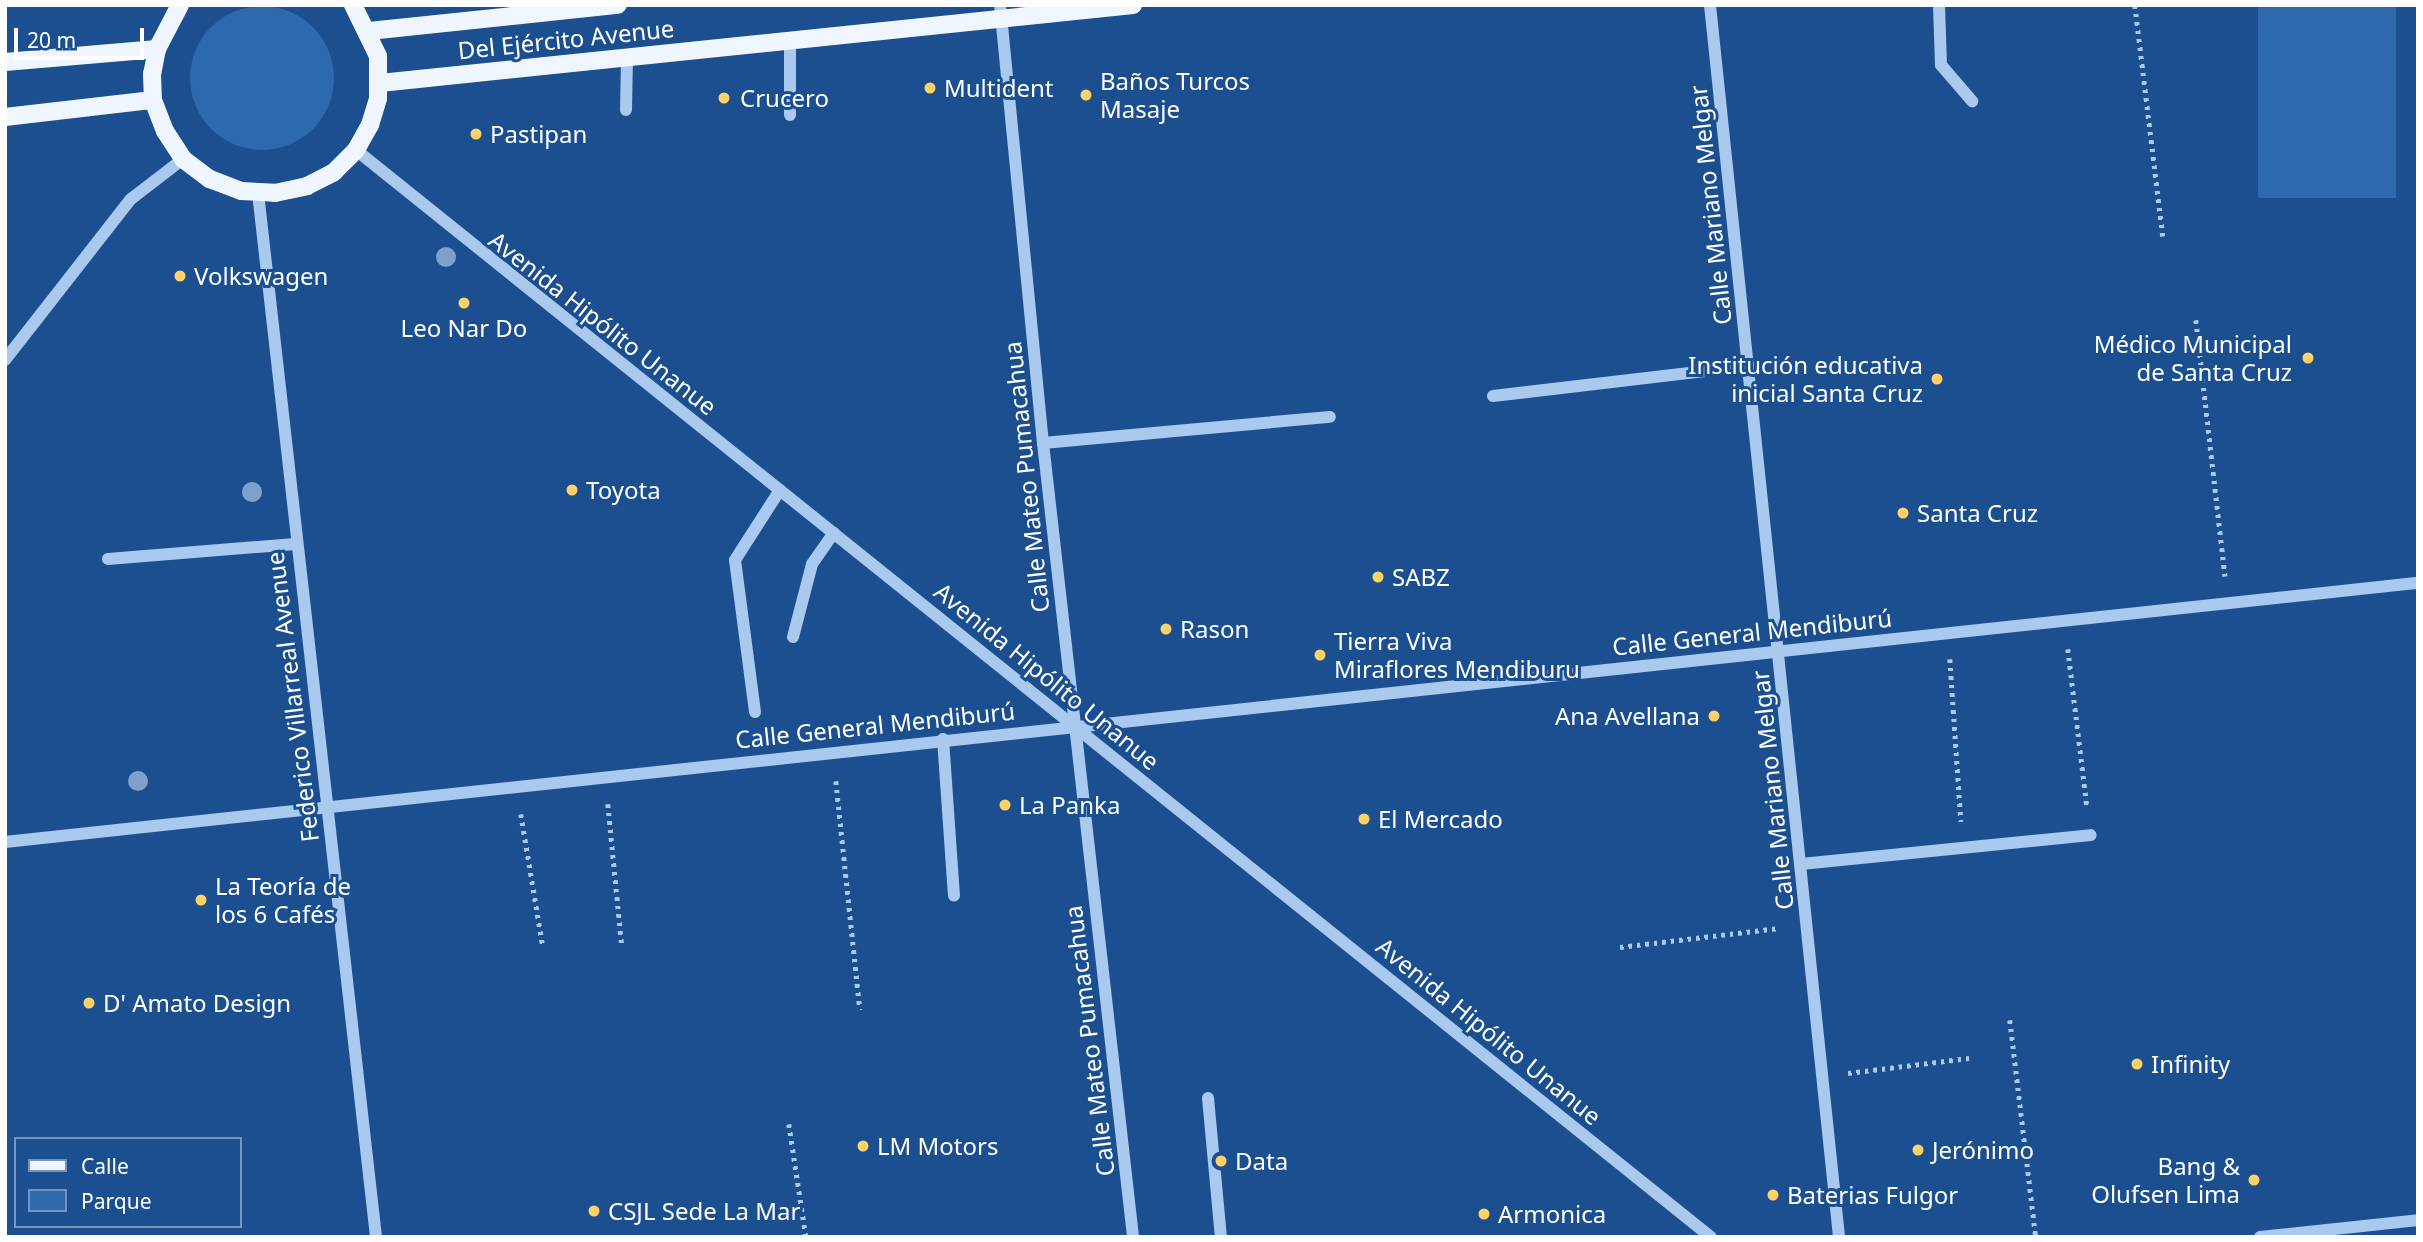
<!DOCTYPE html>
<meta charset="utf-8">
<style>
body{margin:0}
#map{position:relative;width:2423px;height:1242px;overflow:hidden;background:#1b4f8f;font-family:"Noto Sans",sans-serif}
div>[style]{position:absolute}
.green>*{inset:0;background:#2e69ad;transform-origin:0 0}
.round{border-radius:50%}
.path>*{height:4.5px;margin-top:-2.25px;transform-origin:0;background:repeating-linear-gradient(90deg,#a9c9ee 0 3.5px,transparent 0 8.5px)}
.minor>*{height:12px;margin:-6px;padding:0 6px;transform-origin:6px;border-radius:6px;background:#a9c9ee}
.major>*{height:18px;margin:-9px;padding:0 9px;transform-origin:9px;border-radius:9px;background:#f0f6ff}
.trees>*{width:20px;height:20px;margin:-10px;border-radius:50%;background:#7ea0ca}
.dots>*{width:19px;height:19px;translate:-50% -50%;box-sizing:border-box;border:4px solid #1b4f8f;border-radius:50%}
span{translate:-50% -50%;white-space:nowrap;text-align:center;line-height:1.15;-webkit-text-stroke:6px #1b4f8f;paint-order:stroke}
.street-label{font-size:24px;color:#fff}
.poi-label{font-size:24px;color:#fff}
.left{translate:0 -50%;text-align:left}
.right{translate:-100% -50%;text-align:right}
.frame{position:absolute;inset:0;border:7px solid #fff;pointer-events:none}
.legend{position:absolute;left:14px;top:1137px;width:228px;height:91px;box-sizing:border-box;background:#1b4f8f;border:2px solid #7695bc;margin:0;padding:9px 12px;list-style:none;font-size:21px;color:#fff}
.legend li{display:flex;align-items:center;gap:14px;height:35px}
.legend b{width:35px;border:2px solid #7695bc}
.scale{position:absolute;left:14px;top:28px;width:130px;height:32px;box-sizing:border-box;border:4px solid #fff;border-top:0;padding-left:9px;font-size:21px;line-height:24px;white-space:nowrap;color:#fff;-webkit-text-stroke:5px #1b4f8f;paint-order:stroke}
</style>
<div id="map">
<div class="green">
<i style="left:2258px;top:5px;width:138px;height:193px"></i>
<i class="round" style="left:190px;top:6px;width:144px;height:144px"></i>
</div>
<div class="path">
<i style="left:2135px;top:5px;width:233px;rotate:83.1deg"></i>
<i style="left:2196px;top:320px;width:258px;rotate:83.5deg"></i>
<i style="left:2068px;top:649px;width:159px;rotate:83.1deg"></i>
<i style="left:1950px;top:659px;width:163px;rotate:86.1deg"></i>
<i style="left:836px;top:781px;width:230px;rotate:84deg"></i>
<i style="left:608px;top:804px;width:143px;rotate:84.4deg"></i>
<i style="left:521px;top:814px;width:135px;rotate:80.6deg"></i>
<i style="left:1620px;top:947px;width:160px;rotate:-6.8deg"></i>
<i style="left:2010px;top:1020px;width:219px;rotate:83.2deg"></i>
<i style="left:1848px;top:1073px;width:122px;rotate:-7.1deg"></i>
<i style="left:789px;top:1124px;width:114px;rotate:81.4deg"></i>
</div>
<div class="minor">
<i style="left:1000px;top:5px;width:440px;rotate:84.4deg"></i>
<i style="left:1043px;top:443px;width:799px;rotate:83.53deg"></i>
<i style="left:1710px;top:5px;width:1239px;rotate:84.02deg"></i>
<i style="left:1939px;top:5px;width:60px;rotate:88.1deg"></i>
<i style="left:1941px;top:65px;width:48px;rotate:49.3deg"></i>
<i style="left:626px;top:110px;width:53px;rotate:-88.9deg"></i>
<i style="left:790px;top:115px;width:75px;rotate:-90deg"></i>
<i style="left:356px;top:150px;width:1737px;rotate:38.74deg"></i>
<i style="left:258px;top:193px;width:1051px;rotate:83.55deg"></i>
<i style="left:5px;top:360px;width:204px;rotate:-52deg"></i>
<i style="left:131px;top:199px;width:66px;rotate:-37.6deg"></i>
<i style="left:1493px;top:396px;width:258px;rotate:-6.7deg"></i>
<i style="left:1043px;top:443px;width:288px;rotate:-5.2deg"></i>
<i style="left:108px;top:559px;width:188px;rotate:-4.6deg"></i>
<i style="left:793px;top:637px;width:75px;rotate:-75.4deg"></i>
<i style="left:812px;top:564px;width:38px;rotate:-55deg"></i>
<i style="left:755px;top:712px;width:153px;rotate:-97.5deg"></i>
<i style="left:735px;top:560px;width:83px;rotate:-57.3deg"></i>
<i style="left:943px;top:739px;width:157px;rotate:86deg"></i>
<i style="left:5px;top:842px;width:2427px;rotate:-6.13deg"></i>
<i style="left:1801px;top:864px;width:291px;rotate:-5.7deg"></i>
<i style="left:1208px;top:1098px;width:140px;rotate:84.7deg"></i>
<i style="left:2260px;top:1237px;width:159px;rotate:-6.1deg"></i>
</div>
<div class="major">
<i style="left:180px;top:5px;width:50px;rotate:117.6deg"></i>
<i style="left:157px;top:49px;width:25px;rotate:101deg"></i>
<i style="left:152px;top:74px;width:26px;rotate:88deg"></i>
<i style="left:153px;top:100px;width:33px;rotate:69deg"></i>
<i style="left:165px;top:131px;width:33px;rotate:57deg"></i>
<i style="left:183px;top:159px;width:34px;rotate:37deg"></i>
<i style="left:210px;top:179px;width:33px;rotate:21deg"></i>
<i style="left:241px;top:191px;width:34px;rotate:3deg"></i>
<i style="left:275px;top:193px;width:33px;rotate:-12deg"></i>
<i style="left:307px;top:186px;width:30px;rotate:-27deg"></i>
<i style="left:334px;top:172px;width:31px;rotate:-45deg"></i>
<i style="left:356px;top:150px;width:29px;rotate:-61deg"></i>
<i style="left:370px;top:125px;width:28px;rotate:-73deg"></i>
<i style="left:378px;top:98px;width:42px;rotate:-90deg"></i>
<i style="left:378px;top:56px;width:57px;rotate:-116.1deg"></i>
<i style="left:369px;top:31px;width:250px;rotate:-6deg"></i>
<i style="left:5px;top:62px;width:153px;rotate:-4.9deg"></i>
<i style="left:380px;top:83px;width:757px;rotate:-5.91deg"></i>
<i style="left:5px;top:117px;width:149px;rotate:-6.6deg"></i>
</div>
<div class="trees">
<i style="left:446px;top:257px"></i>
<i style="left:252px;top:492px"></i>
<i style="left:138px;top:781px"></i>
</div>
<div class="dots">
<i style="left:930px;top:88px;background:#ffd166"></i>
<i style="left:1086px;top:95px;background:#ffd166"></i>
<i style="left:724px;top:98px;background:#ffd166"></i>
<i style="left:476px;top:134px;background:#ffd166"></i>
<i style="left:180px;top:276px;background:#ffd166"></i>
<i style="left:464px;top:303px;background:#ffd166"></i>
<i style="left:2308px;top:358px;background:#ffd166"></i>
<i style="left:1937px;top:379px;background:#ffd166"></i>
<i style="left:572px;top:490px;background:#ffd166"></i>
<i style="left:1903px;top:513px;background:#ffd166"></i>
<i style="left:1378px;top:577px;background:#ffd166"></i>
<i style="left:1166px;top:629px;background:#ffd166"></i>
<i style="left:1320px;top:655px;background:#ffd166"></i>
<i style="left:1714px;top:716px;background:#ffd166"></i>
<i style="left:1005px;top:805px;background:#ffd166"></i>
<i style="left:1364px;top:819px;background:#ffd166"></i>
<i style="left:201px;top:900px;background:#ffd166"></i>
<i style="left:89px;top:1003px;background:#ffd166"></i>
<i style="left:2137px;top:1064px;background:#ffd166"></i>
<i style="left:863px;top:1146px;background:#ffd166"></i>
<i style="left:1918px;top:1150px;background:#ffd166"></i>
<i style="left:1221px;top:1161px;background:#ffd166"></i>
<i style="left:2254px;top:1180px;background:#ffd166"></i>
<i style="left:1773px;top:1195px;background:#ffd166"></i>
<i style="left:594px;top:1211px;background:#ffd166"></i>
<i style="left:1484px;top:1214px;background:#ffd166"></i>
</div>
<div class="street-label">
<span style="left:566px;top:39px;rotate:-6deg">Del Ejército Avenue</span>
<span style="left:1710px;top:205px;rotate:-96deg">Calle Mariano Melgar</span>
<span style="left:603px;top:323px;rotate:38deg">Avenida Hipólito Unanue</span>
<span style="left:1026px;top:477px;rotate:-96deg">Calle Mateo Pumacahua</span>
<span style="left:1752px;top:632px;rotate:-6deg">Calle General Mendiburú</span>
<span style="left:1047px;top:676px;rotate:39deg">Avenida Hipólito Unanue</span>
<span style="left:292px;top:697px;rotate:-97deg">Federico Villarreal Avenue</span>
<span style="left:875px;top:725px;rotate:-6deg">Calle General Mendiburú</span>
<span style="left:1772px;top:790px;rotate:-96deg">Calle Mariano Melgar</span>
<span style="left:1489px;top:1031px;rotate:39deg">Avenida Hipólito Unanue</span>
<span style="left:1089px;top:1041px;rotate:-97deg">Calle Mateo Pumacahua</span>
</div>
<div class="poi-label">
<span class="left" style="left:1100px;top:95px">Baños Turcos<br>Masaje</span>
<span class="left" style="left:944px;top:88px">Multident</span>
<span class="left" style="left:740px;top:98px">Crucero</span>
<span class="left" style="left:490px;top:134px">Pastipan</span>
<span class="left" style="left:194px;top:276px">Volkswagen</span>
<span style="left:464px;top:328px">Leo Nar Do</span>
<span class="right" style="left:2292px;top:358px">Médico Municipal<br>de Santa Cruz</span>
<span class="right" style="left:1923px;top:379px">Institución educativa<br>inicial Santa Cruz</span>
<span class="left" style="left:586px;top:490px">Toyota</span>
<span class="left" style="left:1917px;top:513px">Santa Cruz</span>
<span class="left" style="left:1392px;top:577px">SABZ</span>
<span class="left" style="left:1180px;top:629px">Rason</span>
<span class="left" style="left:1334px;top:655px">Tierra Viva<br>Miraflores Mendiburu</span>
<span class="right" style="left:1700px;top:716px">Ana Avellana</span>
<span class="left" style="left:1019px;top:805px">La Panka</span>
<span class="left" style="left:1378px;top:819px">El Mercado</span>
<span class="left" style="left:215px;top:900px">La Teoría de<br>los 6 Cafés</span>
<span class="left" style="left:103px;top:1003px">D' Amato Design</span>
<span class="left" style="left:2151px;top:1064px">Infinity</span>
<span class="left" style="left:877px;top:1146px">LM Motors</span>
<span class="left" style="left:1932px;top:1150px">Jerónimo</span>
<span class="left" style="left:1235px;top:1161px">Data</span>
<span class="right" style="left:2240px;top:1180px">Bang &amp;<br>Olufsen Lima</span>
<span class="left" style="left:1787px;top:1195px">Baterias Fulgor</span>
<span class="left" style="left:608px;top:1211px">CSJL Sede La Mar</span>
<span class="left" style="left:1498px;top:1214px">Armonica</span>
</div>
<div class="frame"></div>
<ul class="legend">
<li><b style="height:9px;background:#f0f6ff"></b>Calle</li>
<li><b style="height:19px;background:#2e69ad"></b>Parque</li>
</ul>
<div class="scale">20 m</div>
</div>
